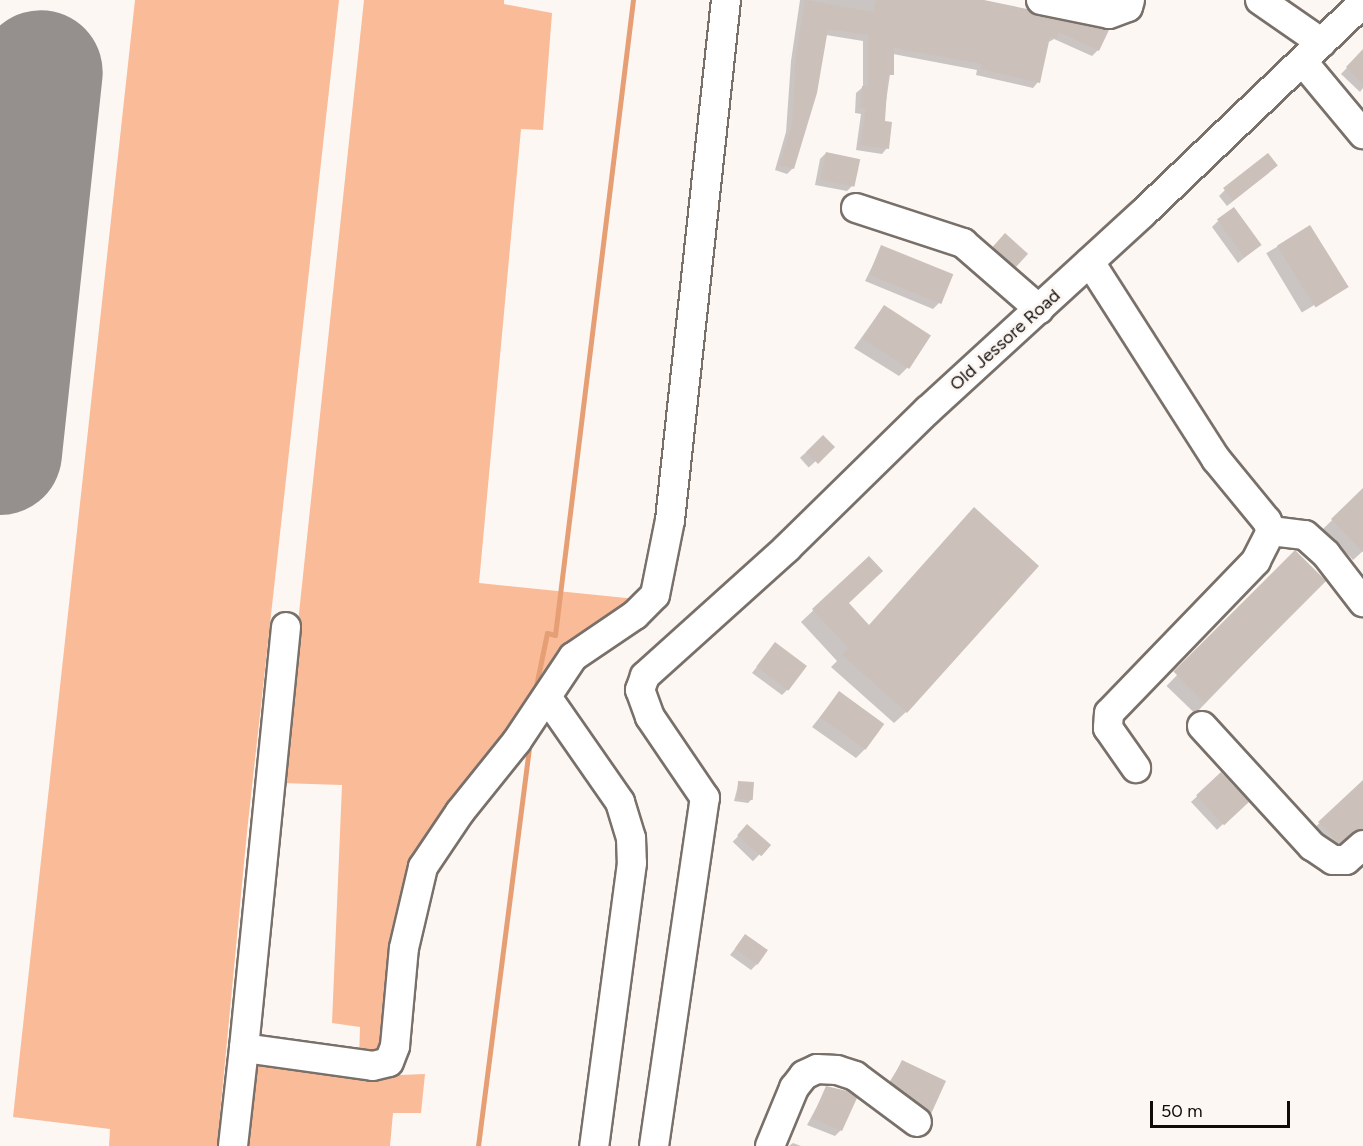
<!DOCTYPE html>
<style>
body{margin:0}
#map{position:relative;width:1363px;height:1146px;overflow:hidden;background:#fdf7f3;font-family:Figtree,sans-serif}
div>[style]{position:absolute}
.green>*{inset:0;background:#f9bb98}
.shadow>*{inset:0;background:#0003;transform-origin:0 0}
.stream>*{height:5px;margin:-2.5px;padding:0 2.5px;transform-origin:2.5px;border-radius:2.5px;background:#e69e74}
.runway>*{height:124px;margin:-62px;padding:0 62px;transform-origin:62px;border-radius:62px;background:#95908e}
.building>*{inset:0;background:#cbc0ba;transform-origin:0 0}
.roads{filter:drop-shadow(2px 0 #79706a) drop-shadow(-2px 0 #79706a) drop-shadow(0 2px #79706a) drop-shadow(0 -2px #79706a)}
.minor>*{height:28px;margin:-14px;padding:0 14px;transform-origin:14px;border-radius:14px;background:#fff}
span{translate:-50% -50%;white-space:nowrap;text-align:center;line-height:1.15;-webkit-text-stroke:6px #fdf7f3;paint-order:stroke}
.street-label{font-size:18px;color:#0e0b09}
.scale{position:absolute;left:1150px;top:1101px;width:140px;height:27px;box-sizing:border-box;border:3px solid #0e0b09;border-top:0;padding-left:8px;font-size:18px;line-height:21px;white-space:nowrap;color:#0e0b09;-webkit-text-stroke:4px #fdf7f3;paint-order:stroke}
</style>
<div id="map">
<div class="green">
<i style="clip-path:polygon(135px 0,339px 0,247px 832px,217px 1146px,109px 1146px,110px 1129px,13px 1117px)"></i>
<i style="clip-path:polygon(364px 0,504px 0,504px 4px,552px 13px,543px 130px,521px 129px,479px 583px,636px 599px,586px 633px,541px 674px,497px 751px,418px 858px,382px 1046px,359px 1060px,360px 1027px,332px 1023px,342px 785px,281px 783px)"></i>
<i style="clip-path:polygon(256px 1055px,267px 1067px,375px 1076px,425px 1074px,421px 1113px,393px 1113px,390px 1146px,246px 1146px)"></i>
</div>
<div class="shadow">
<i style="clip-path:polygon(800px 0,982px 0,1098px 50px,1092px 56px,1054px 39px,1047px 43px,1038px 82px,1033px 88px,976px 75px,977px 70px,893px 54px,883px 122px,887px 148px,882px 154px,856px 150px,861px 114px,855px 113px,856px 93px,863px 87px,863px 41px,826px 35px,793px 168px,787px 174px,775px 170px,786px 132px,791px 61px)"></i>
<i style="clip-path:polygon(1363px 51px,1363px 88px,1360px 92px,1341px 74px)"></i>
<i style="clip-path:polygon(826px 153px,853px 185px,847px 191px,815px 185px,820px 159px)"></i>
<i style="clip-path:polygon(1270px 172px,1227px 206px,1219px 196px,1225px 190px)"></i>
<i style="clip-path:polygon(1218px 221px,1260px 245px,1238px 263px,1212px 227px)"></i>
<i style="left:1310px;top:227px;width:69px;height:51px;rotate:59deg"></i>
<i style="left:1005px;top:235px;width:28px;height:25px;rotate:42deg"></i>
<i style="clip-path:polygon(882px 247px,939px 303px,933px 309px,865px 281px)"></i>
<i style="clip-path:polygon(884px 306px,908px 367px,899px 376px,854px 348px)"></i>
<i style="left:823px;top:437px;width:13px;height:31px;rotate:48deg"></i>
<i style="clip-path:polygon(1363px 490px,1363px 551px,1353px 560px,1323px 529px)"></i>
<i style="left:1295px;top:553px;width:40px;height:185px;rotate:44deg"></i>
<i style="clip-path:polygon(869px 558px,847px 603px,906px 712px,894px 723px,831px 667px,837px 661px,801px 622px)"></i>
<i style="clip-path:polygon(775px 644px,788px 689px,782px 695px,752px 673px)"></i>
<i style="clip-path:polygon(839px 693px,865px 749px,856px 758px,812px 727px)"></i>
<i style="left:1221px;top:774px;width:38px;height:41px;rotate:47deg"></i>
<i style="clip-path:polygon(739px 782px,751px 800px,748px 803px,734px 801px)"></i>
<i style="clip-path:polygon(1363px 782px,1363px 831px,1329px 852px,1310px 832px)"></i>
<i style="left:748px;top:826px;width:28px;height:22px;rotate:44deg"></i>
<i style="clip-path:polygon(745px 936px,757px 964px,751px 970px,730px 955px)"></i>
<i style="clip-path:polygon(902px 1062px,930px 1113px,921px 1122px,883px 1092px)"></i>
<i style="clip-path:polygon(827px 1088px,841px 1130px,835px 1136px,807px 1125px)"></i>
<i style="clip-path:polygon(793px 1143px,801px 1146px,789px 1146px)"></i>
</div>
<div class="stream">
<i style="left:536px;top:686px;width:54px;rotate:-78.3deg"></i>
<i style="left:547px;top:633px;width:8px;rotate:14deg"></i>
<i style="left:555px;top:635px;width:640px;rotate:-83deg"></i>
<i style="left:478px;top:1146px;width:399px;rotate:-82.7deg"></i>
</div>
<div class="runway">
<i style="left:0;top:453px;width:383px;rotate:-83.9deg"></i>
</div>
<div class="building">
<i style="clip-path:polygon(805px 0,873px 12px,876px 0,984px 0,1027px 9px,1038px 16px,1109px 30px,1099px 51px,1058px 33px,1057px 38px,1050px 37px,1040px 83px,981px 69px,982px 64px,894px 48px,894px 75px,888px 75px,885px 121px,892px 122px,889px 149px,860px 145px,866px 108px,860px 108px,862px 86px,868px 86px,868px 35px,828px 29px,817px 93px,794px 169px,779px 165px,792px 125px,796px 54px)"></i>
<i style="clip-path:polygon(1363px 49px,1363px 84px,1346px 67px)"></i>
<i style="left:826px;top:152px;width:35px;height:28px;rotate:12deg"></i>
<i style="left:1268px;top:153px;width:16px;height:57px;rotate:52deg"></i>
<i style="left:1234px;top:207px;width:47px;height:21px;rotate:54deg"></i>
<i style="left:1310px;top:225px;width:73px;height:39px;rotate:58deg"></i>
<i style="left:1005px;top:233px;width:31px;height:18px;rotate:42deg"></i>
<i style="left:881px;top:245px;width:78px;height:32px;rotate:22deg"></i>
<i style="left:884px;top:305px;width:56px;height:40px;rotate:33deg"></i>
<i style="left:823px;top:435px;width:17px;height:24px;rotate:45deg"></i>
<i style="clip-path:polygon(1363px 488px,1363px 552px,1331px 519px)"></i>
<i style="clip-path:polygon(974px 507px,1039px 566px,907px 713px,842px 655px,848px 648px,812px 609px,869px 556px,883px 571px,849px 603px,869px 625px)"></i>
<i style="left:1295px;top:550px;width:44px;height:172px;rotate:45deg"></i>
<i style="left:775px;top:642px;width:40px;height:31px;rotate:37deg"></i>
<i style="left:839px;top:691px;width:56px;height:32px;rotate:36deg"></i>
<i style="left:1221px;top:772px;width:41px;height:34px;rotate:47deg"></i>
<i style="clip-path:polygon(1363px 780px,1363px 829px,1339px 843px,1318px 822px)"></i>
<i style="left:738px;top:781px;width:16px;height:18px;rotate:4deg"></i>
<i style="left:747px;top:824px;width:32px;height:15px;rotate:41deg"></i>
<i style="left:745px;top:934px;width:28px;height:18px;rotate:35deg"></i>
<i style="clip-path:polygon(902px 1060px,946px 1081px,931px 1114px,891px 1082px)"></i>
<i style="clip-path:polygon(826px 1086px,847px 1091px,857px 1098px,842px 1131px,812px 1118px)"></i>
</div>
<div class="roads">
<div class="minor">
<i style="left:1041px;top:0;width:69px;rotate:11.6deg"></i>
<i style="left:1109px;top:14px;width:20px;rotate:-20deg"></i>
<i style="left:1128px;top:7px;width:7px;rotate:-74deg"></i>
<i style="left:1260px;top:0;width:75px;rotate:34.7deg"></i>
<i style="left:1303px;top:62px;width:94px;rotate:50.2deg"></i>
<i style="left:856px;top:208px;width:113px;rotate:18.1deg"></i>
<i style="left:963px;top:243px;width:101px;rotate:41deg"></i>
<i style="left:1090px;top:262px;width:234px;rotate:57.4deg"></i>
<i style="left:1216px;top:459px;width:80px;rotate:50.6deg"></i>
<i style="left:1267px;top:521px;width:11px;rotate:68deg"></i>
<i style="left:1271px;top:531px;width:34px;rotate:117deg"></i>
<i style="left:1256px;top:561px;width:211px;rotate:134deg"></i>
<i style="left:1109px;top:713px;width:15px;rotate:94deg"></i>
<i style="left:1108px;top:728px;width:49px;rotate:55deg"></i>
<i style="left:1271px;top:531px;width:34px;rotate:7deg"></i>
<i style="left:1305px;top:535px;width:28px;rotate:42deg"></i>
<i style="left:1326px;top:554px;width:61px;rotate:52.4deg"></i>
<i style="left:547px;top:697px;width:128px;rotate:55.2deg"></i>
<i style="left:620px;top:802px;width:38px;rotate:73deg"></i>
<i style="left:631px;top:838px;width:25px;rotate:88deg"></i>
<i style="left:632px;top:863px;width:286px;rotate:97.6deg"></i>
<i style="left:1202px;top:726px;width:163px;rotate:47.5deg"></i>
<i style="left:1312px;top:846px;width:25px;rotate:34deg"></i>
<i style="left:1333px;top:860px;width:13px"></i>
<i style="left:1346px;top:860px;width:23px;rotate:-41deg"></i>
<i style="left:244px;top:1048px;width:423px;rotate:-84.3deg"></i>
<i style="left:233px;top:1146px;width:99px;rotate:-83.6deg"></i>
<i style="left:244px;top:1048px;width:130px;rotate:7.9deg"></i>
<i style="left:373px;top:1066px;width:16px;rotate:-14deg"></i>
<i style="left:389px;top:1062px;width:17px;rotate:-69deg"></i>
<i style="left:395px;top:1046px;width:98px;rotate:-84.8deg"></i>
<i style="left:404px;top:948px;width:83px;rotate:-76.8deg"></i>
<i style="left:423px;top:867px;width:66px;rotate:-56.1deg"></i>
<i style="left:460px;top:812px;width:91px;rotate:-51.2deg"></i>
<i style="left:517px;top:741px;width:101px;rotate:-56.3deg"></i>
<i style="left:573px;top:657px;width:75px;rotate:-34.1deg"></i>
<i style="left:635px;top:615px;width:28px;rotate:-45deg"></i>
<i style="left:655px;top:595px;width:76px;rotate:-78.7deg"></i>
<i style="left:670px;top:520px;width:523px;rotate:-83.85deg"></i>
<i style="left:654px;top:1146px;width:352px;rotate:-81.7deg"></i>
<i style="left:705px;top:798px;width:98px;rotate:-124.2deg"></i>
<i style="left:650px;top:717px;width:29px;rotate:-110deg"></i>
<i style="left:640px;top:690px;width:15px;rotate:-70deg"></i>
<i style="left:645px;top:676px;width:191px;rotate:-42deg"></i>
<i style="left:787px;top:548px;width:197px;rotate:-44.4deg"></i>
<i style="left:928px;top:410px;width:290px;rotate:-42.5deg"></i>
<i style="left:1142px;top:214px;width:306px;rotate:-43.7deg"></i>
<i style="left:770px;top:1146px;width:63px;rotate:-67.5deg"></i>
<i style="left:794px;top:1088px;width:16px;rotate:-52deg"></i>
<i style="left:804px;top:1075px;width:14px;rotate:-25deg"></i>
<i style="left:817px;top:1069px;width:20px;rotate:3deg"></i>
<i style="left:837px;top:1070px;width:19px;rotate:18deg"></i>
<i style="left:855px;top:1076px;width:77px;rotate:36.6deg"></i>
</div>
</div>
<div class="street-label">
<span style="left:1005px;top:340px;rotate:-42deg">Old Jessore Road</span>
</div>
<div class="scale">50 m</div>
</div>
